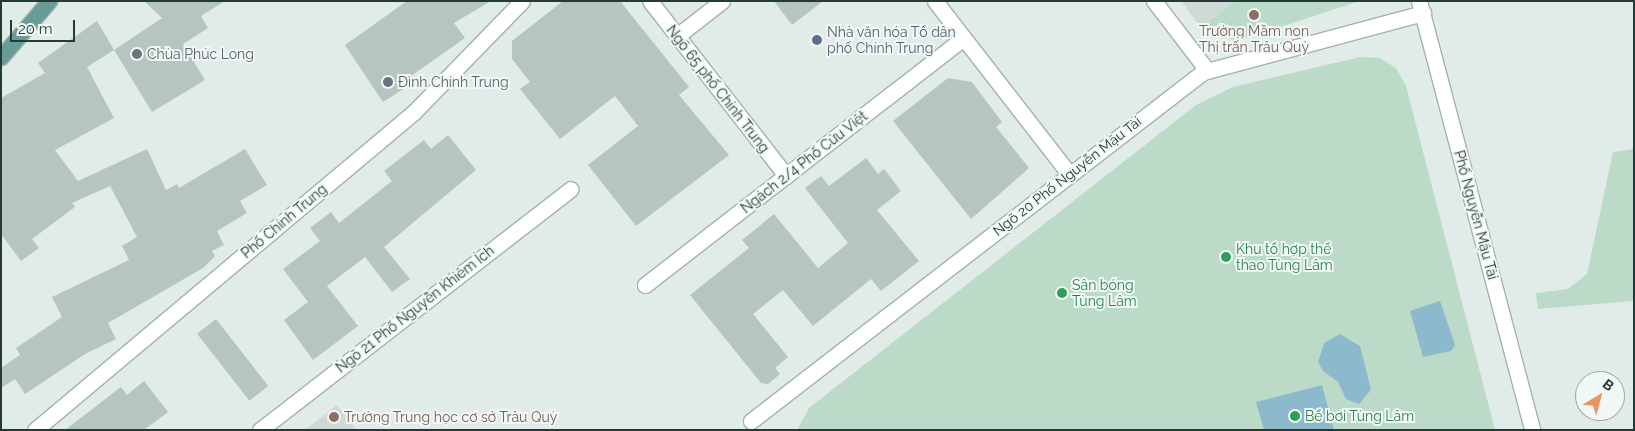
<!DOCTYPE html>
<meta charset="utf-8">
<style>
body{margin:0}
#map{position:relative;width:1635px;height:431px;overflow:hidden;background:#e1ebe8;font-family:Raleway,sans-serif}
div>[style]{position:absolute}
.built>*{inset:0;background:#cfdad7}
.green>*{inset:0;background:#bbdbc8}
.water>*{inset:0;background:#8cbacc}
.building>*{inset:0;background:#b7c5c1;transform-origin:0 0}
.roads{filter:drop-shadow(1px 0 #a4b2af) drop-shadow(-1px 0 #a4b2af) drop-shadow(0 1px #a4b2af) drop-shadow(0 -1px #a4b2af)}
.minor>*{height:15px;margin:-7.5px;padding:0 7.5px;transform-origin:7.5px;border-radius:7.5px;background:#fff}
.major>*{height:15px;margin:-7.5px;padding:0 7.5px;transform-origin:7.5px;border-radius:7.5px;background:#689d97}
.dots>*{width:14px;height:14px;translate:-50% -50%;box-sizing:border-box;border:2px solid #f1f7f5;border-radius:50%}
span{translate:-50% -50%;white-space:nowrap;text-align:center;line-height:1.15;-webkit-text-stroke:4px #f1f7f5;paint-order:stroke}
.education-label{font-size:14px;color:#785e54}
.left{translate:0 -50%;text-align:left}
.service-label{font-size:14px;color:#4e5e75}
.worship-label{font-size:14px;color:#5b616d}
.street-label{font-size:14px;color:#233a37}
.leisure-label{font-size:14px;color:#27864d}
.frame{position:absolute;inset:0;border:2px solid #233a37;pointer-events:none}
.north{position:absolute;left:1575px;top:371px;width:50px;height:50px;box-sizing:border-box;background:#f1f7f5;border:1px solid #9faba9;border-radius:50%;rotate:37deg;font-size:14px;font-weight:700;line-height:20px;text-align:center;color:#233a37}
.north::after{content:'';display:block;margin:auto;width:18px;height:22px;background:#e99561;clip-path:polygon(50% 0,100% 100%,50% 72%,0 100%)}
.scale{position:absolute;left:10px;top:20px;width:65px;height:22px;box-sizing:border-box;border:2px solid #233a37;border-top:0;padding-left:6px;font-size:15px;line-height:18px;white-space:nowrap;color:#233a37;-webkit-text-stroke:4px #f1f7f5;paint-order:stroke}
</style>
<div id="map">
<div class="built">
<i style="clip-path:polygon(1181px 1px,1359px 1px,1237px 41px,1201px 28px)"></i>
<i style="clip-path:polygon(337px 405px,357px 430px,305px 430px)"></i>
</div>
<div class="green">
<i style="clip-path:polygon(1237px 1px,1359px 1px,1237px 41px,1201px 28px)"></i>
<i style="clip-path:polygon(1360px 57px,1380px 58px,1396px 68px,1406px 86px,1495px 430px,797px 430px,809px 408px,1196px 105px,1233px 87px)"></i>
<i style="clip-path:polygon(1634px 149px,1634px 301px,1538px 309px,1536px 293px,1568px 289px,1587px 274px,1613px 152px)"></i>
</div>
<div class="water">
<i style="clip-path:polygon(1440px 301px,1455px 345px,1451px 351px,1423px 357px,1410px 311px)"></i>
<i style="clip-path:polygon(1340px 334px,1360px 346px,1371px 390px,1359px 404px,1346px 399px,1338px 382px,1323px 371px,1318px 362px,1324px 343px)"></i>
<i style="clip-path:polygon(1322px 385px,1334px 430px,1264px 430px,1256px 402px)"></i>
</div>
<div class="building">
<i style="clip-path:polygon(144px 1px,225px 1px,201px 16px,208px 28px,183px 44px,205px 80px,152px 112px,114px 50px,162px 18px)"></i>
<i style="clip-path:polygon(407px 1px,491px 1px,454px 23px,465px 38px,404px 81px,408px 86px,383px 102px,345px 45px)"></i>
<i style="clip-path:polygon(563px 1px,620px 1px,689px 87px,679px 95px,729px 155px,636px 226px,588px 165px,638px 126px,615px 96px,560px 139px,520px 89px,530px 82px,512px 59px,512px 41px)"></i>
<i style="clip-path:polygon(774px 1px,823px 1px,792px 25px)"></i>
<i style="clip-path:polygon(97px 21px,114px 50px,87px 67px,114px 118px,55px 150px,78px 181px,147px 149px,166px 190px,177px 184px,179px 188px,245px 149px,267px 185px,240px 201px,247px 213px,217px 231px,224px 245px,212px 251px,215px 256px,203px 268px,108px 323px,116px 339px,85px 354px,25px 394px,15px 379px,1px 388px,1px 368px,20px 355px,16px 348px,62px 317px,52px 297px,129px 260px,122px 246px,137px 237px,110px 186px,72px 203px,75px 207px,32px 239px,39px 248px,21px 261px,1px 234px,1px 98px,45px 73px,38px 63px)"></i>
<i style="clip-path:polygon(948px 78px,972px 82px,1002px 122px,996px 127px,1029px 168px,971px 219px,893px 121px)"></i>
<i style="clip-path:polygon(448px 135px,476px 170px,384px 247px,410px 279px,392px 292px,365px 257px,327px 286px,358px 326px,313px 360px,284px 320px,308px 302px,283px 269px,320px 241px,310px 228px,331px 212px,339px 223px,392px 181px,384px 171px,424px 140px,431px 149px)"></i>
<i style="clip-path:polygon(866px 158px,878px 174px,884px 169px,901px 191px,877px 210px,919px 261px,881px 291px,871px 279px,813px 326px,783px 290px,753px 314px,788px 357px,775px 368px,780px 374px,768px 384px,761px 383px,690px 295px,749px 248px,742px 240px,774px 214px,818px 268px,848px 243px,805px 188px,821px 176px,829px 186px)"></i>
<i style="left:216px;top:319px;width:85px;height:24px;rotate:52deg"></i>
<i style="clip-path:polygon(144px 381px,168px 412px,144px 430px,65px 430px,121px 387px,127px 395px)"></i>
</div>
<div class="roads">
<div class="minor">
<i style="left:650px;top:1px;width:222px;rotate:52.1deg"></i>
<i style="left:935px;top:1px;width:219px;rotate:52.2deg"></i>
<i style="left:1154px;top:1px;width:87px;rotate:52.5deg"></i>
<i style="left:1419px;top:1px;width:444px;rotate:75.2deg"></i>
<i style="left:677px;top:36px;width:57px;rotate:-37.9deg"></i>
<i style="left:645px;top:285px;width:403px;rotate:-37.8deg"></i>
<i style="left:751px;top:421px;width:571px;rotate:-37.67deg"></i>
<i style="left:1203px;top:72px;width:228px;rotate:-15deg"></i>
<i style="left:35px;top:430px;width:496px;rotate:-40deg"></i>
<i style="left:415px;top:111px;width:153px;rotate:-45.8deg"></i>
<i style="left:260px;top:430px;width:393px;rotate:-37.8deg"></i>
</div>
<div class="major">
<i style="left:1px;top:57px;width:74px;rotate:-49.4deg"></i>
</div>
</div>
<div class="dots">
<i style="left:1254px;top:15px;background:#8d6e63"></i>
<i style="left:817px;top:40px;background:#5c6f8a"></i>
<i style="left:137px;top:54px;background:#6b7280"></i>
<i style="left:388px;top:82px;background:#6b7280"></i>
<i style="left:1226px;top:257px;background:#2e9e5b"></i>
<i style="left:1062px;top:293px;background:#2e9e5b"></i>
<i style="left:1295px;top:416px;background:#2e9e5b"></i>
<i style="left:334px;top:417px;background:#8d6e63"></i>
</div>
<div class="education-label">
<span style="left:1254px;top:39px">Trường Mầm non<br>Thị trấn Trâu Quỳ</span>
<span class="left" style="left:344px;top:417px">Trường Trung học cơ sở Trâu Quỳ</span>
</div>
<div class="service-label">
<span class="left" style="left:827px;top:40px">Nhà văn hóa Tổ dân<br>phố Chính Trung</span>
</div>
<div class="worship-label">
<span class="left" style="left:147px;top:54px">Chùa Phúc Long</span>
<span class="left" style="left:398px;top:82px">Đình Chính Trung</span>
</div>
<div class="street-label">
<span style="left:718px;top:89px;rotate:52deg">Ngõ 65 phố Chính Trung</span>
<span style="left:804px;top:162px;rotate:-38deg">Ngách 2/4 Phố Cửu Việt</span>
<span style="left:1067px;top:176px;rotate:-38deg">Ngõ 20 Phố Nguyễn Mậu Tài</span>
<span style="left:1476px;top:215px;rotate:75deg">Phố Nguyễn Mậu Tài</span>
<span style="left:284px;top:221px;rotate:-40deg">Phố Chính Trung</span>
<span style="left:415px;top:309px;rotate:-38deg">Ngõ 21 Phố Nguyễn Khiêm Ích</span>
</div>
<div class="leisure-label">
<span class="left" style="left:1236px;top:257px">Khu tổ hợp thể<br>thao Tùng Lâm</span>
<span class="left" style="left:1072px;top:293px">Sân bóng<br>Tùng Lâm</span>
<span class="left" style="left:1305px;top:416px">Bể bơi Tùng Lâm</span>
</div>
<div class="frame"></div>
<div class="north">B</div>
<div class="scale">20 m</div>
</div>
